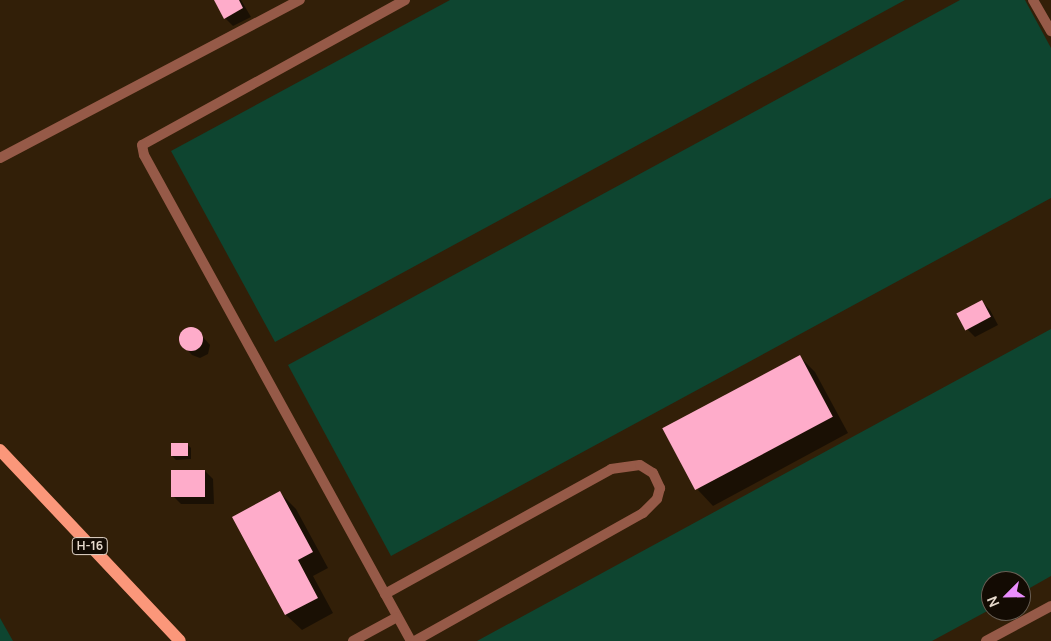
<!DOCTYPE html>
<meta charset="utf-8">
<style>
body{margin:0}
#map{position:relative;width:1051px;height:641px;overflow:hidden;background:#321f08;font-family:Manrope,sans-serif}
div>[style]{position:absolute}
.green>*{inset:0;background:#0e4530}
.shadow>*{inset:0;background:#0007}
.building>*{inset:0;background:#feacca;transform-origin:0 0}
.round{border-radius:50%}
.service>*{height:10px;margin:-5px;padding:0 5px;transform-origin:5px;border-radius:5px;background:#965a48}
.primary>*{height:12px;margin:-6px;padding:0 6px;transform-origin:6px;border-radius:6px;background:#fb977a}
span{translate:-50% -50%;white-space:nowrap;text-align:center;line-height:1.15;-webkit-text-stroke:5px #130b03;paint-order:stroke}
.shield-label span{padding:1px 4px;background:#130b03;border:1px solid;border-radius:4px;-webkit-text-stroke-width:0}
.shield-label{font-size:12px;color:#e7dacd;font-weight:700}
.north{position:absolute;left:981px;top:571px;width:50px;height:50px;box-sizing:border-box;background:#130b03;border:1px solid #685e54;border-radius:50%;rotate:247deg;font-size:14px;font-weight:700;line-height:20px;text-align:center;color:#e7dacd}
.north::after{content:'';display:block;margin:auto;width:18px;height:22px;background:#ea8dfd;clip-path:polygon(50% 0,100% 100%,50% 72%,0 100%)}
</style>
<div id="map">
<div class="green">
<i style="clip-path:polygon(450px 0,905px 0,275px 342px,171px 151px)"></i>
<i style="clip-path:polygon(960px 0,1025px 0,1051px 48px,1051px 198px,391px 556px,288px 365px)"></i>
<i style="clip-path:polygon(1051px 329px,1051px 576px,1021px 593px,1021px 581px,991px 581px,991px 609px,932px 641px,477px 641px)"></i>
<i style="clip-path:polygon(0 618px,13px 641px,0 641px)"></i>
</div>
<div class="shadow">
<i style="clip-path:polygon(216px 0,241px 0,251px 17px,233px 26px,225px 18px)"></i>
<i style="clip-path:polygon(982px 302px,990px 310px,998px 325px,975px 337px,967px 329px)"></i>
<i style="clip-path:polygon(195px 328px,210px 345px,208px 354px,200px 358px,192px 355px,180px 342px,181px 332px,185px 329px)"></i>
<i style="clip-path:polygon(799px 356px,815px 372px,848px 433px,713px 506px,698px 490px)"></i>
<i style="clip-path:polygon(187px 444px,191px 448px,191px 459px,176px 460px,172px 456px)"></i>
<i style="clip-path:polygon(205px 471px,213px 479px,214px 504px,181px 504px,173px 496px)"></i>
<i style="clip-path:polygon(280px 493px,296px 509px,328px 568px,313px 576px,333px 613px,302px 630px,286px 615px,234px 518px)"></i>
</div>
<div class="building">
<i style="clip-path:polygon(214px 0,239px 0,243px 8px,224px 19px)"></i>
<i style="left:982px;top:300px;width:19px;height:29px;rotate:62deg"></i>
<i class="round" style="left:179px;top:327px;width:24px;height:24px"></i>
<i style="left:800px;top:355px;width:70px;height:156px;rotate:62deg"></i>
<i style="left:171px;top:443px;width:17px;height:13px"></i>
<i style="left:171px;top:470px;width:34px;height:27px"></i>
<i style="clip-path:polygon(280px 491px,313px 552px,298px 560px,318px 598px,285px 615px,232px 517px)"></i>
</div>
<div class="service">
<i style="left:405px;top:0;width:300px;rotate:151.1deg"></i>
<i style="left:142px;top:145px;width:10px;rotate:79deg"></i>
<i style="left:144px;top:155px;width:555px;rotate:61.22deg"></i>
<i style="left:1033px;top:0;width:36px;rotate:60deg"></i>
<i style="left:0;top:158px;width:339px;rotate:-27.8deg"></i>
<i style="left:385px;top:594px;width:258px;rotate:-28.9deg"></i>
<i style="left:611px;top:469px;width:29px;rotate:-8deg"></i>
<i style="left:640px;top:465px;width:15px;rotate:32deg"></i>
<i style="left:653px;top:473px;width:17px;rotate:65deg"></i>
<i style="left:660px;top:488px;width:11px;rotate:105deg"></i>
<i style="left:657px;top:499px;width:20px;rotate:135deg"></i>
<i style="left:643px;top:513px;width:261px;rotate:150.7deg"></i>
<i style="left:353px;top:641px;width:50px;rotate:-28.6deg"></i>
<i style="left:986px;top:641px;width:74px;rotate:-28.3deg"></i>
</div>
<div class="primary">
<i style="left:0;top:450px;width:262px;rotate:46.7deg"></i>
</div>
<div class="shield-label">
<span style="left:90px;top:546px">Н-16</span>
</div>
<div class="north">N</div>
</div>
